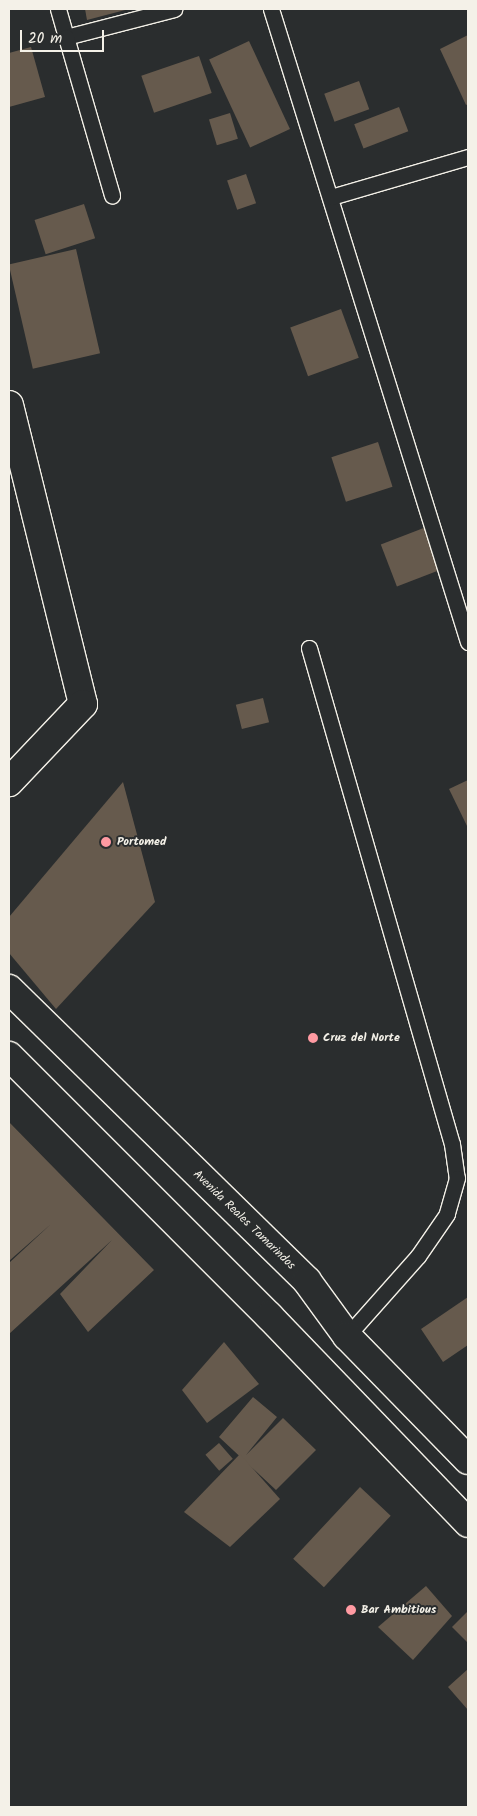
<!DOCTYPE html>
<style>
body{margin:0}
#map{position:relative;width:477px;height:1816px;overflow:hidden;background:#2a2d2e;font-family:Kalam,sans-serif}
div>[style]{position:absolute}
.building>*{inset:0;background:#665a4d;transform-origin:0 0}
.roads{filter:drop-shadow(1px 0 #f4f1e8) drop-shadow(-1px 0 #f4f1e8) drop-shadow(0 1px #f4f1e8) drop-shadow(0 -1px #f4f1e8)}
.service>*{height:15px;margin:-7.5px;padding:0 7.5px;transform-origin:7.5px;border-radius:7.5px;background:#2a2d2e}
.minor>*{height:28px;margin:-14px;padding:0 14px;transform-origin:14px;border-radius:14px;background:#2a2d2e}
.secondary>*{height:28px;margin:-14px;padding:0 14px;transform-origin:14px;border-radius:14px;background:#2a2d2e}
.dots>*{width:14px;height:14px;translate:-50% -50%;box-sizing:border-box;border:2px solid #2a2d2e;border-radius:50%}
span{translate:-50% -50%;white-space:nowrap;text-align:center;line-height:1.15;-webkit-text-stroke:4px #2a2d2e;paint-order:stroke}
.poi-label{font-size:12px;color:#f4f1e8;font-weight:700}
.left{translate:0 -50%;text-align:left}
.street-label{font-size:12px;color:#f4f1e8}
.frame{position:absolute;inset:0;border:10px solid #f4f1e8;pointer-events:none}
.scale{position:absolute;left:20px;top:30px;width:84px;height:22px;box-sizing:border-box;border:2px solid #f4f1e8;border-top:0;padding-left:6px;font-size:15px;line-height:18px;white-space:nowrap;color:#f4f1e8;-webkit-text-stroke:4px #2a2d2e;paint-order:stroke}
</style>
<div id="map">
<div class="building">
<i style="clip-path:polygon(85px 9px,129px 9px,87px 20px)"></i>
<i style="clip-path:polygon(468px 35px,468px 104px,466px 105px,440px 49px)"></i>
<i style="left:249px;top:41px;width:97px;height:44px;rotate:65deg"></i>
<i style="clip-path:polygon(31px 47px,45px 97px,9px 107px,9px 53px)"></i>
<i style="left:199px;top:56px;width:39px;height:61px;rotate:71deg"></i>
<i style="left:359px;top:81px;width:30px;height:37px;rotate:70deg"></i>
<i style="left:399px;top:107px;width:26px;height:48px;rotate:69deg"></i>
<i style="left:230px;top:113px;width:27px;height:22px;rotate:73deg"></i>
<i style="left:246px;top:174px;width:31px;height:20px;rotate:71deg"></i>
<i style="left:84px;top:204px;width:36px;height:52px;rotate:72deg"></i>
<i style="left:76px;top:249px;width:107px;height:69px;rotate:77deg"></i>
<i style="left:341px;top:309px;width:52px;height:54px;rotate:70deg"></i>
<i style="left:378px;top:442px;width:47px;height:49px;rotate:72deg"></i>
<i style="left:434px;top:524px;width:45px;height:57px;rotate:69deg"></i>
<i style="left:263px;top:698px;width:25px;height:28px;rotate:76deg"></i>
<i style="clip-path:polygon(468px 780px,468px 828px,449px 789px)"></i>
<i style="clip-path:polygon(123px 782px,155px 902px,56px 1009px,9px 953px,9px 917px)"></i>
<i style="clip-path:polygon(9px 1122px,154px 1270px,88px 1332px,60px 1294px,112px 1240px,9px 1334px,9px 1263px,51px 1224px,9px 1261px)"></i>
<i style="clip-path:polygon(468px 1297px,468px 1345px,443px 1362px,421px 1329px)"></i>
<i style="clip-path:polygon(224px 1342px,259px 1384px,207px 1423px,182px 1390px)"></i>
<i style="clip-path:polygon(253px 1397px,277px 1417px,246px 1455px,283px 1418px,316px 1450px,276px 1490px,219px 1437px)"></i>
<i style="left:219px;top:1443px;width:21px;height:18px;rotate:49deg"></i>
<i style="clip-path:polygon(240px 1454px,280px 1499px,230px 1547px,184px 1512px)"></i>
<i style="left:360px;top:1487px;width:42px;height:98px;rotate:43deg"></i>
<i style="clip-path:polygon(426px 1586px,452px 1616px,413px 1660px,378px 1627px)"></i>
<i style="clip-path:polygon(468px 1611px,468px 1643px,452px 1627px)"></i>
<i style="clip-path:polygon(468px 1669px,468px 1710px,448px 1687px)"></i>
</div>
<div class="roads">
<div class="service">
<i style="left:58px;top:9px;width:29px;rotate:74deg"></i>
<i style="left:66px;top:37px;width:112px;rotate:-14.5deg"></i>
<i style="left:271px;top:9px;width:663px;rotate:72.71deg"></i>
<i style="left:66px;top:37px;width:165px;rotate:73.8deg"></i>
<i style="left:331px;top:197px;width:143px;rotate:-16.3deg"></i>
<i style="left:309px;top:648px;width:516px;rotate:73.92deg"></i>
<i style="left:452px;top:1144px;width:34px;rotate:82deg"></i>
<i style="left:457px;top:1178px;width:37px;rotate:106deg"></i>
<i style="left:447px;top:1214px;width:51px;rotate:124.6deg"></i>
<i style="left:418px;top:1256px;width:107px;rotate:131.6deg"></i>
</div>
<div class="minor">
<i style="left:9px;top:405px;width:308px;rotate:76.1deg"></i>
<i style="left:83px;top:704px;width:108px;rotate:133.5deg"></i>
</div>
<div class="secondary">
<i style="left:9px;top:989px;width:417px;rotate:44.4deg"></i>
<i style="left:307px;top:1281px;width:68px;rotate:54deg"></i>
<i style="left:347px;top:1336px;width:173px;rotate:45.7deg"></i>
<i style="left:9px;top:1056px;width:368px;rotate:45deg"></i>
<i style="left:269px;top:1316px;width:287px;rotate:46.1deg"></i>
</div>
</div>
<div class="dots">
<i style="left:106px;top:842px;background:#ff9aa2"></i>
<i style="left:313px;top:1038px;background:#ff9aa2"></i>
<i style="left:351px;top:1610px;background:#ff9aa2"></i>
</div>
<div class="poi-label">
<span class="left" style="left:117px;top:842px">Portomed</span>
<span class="left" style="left:323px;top:1038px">Cruz del Norte</span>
<span class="left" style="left:361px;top:1610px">Bar Ambitious</span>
</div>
<div class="street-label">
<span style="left:244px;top:1220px;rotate:44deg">Avenida Reales Tamarindos</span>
</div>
<div class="frame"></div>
<div class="scale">20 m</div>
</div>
